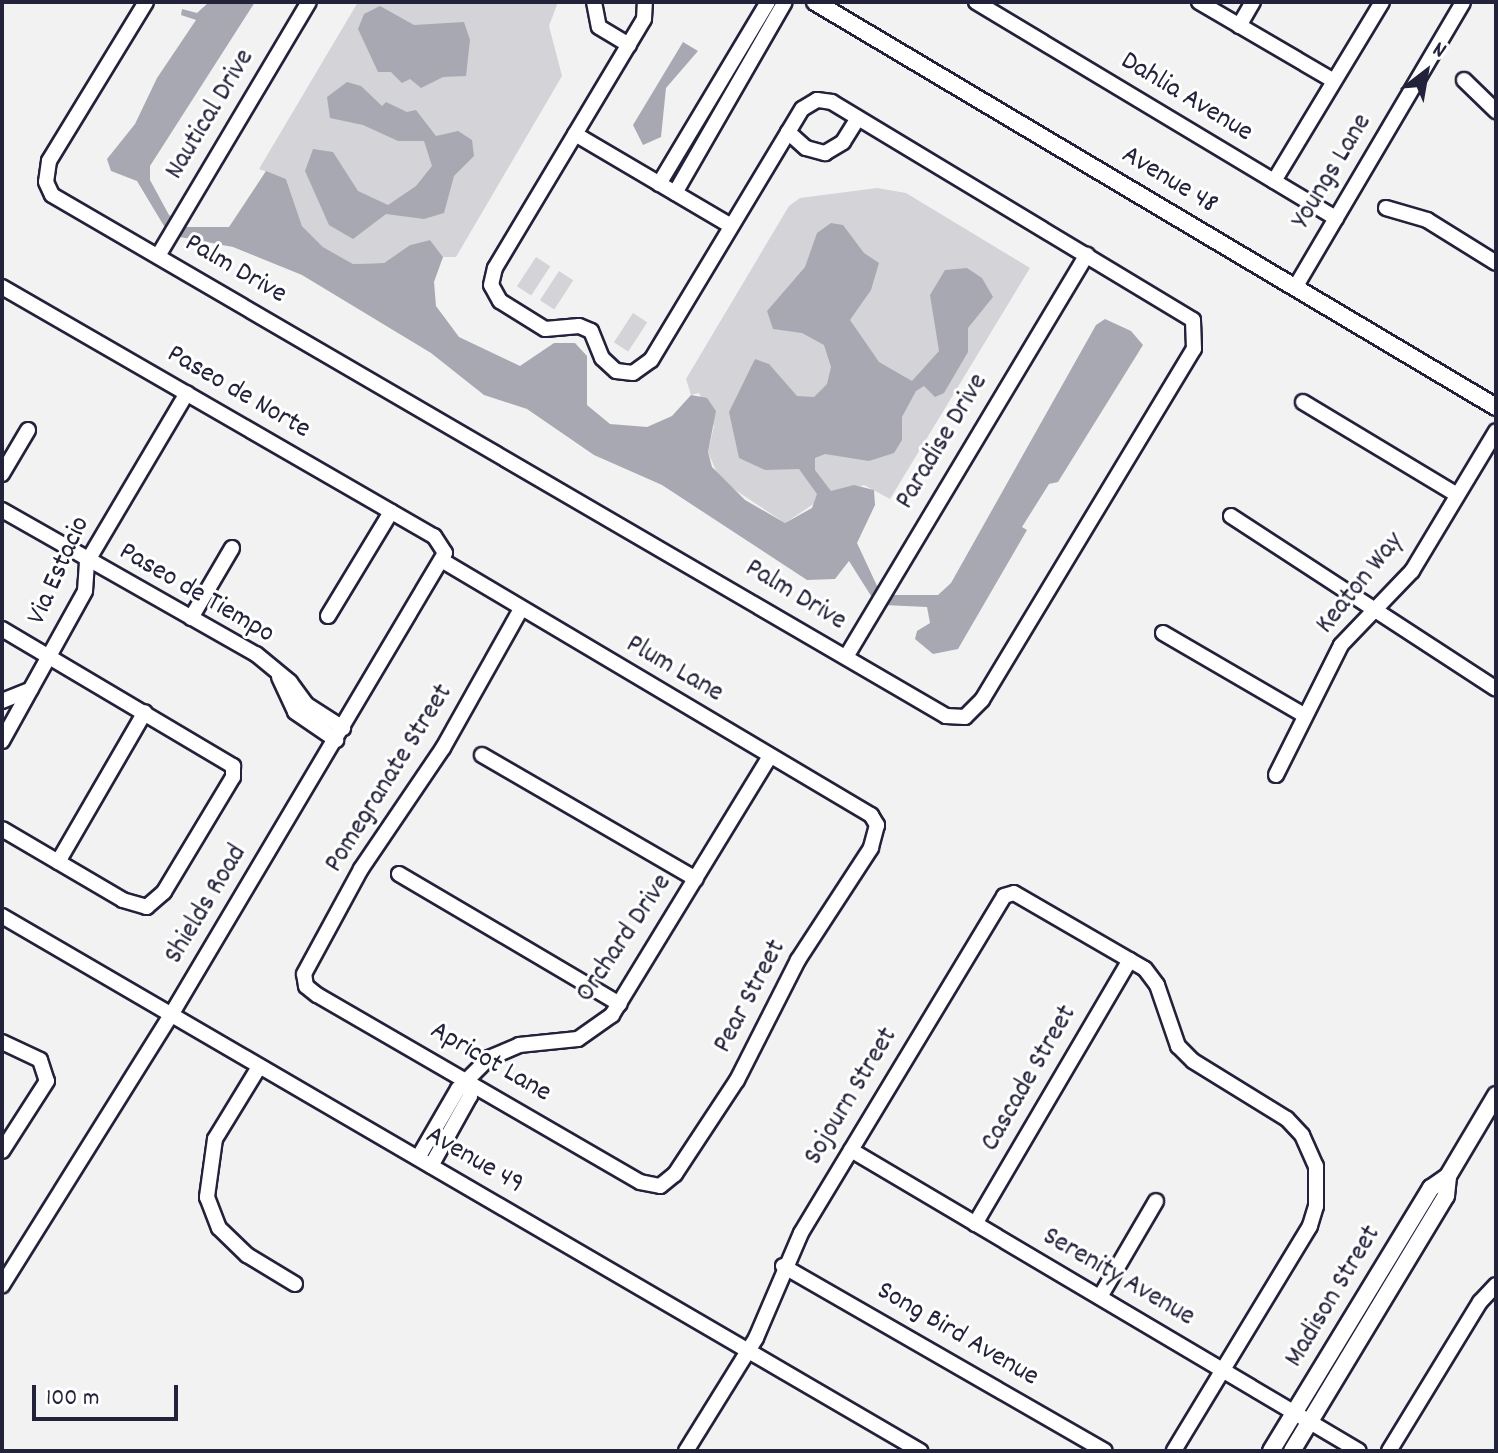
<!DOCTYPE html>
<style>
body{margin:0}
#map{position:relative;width:1498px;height:1453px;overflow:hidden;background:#f2f2f3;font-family:Dekko,sans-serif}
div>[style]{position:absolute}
.green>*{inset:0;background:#d3d3d8;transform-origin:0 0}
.water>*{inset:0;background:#a8a8b2}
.roads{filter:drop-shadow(2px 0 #22223b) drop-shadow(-2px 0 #22223b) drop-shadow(0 2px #22223b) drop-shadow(0 -2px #22223b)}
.minor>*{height:14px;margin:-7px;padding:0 7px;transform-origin:7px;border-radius:7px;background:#fff}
.major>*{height:16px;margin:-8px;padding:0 8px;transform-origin:8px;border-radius:8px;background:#fff}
span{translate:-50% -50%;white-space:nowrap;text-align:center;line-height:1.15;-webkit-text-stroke:6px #fff;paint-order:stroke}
.street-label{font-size:28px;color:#22223b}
.frame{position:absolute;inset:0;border:4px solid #22223b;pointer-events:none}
.north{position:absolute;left:1386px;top:32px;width:80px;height:80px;-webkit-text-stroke:6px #fff;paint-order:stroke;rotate:31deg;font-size:22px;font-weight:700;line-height:32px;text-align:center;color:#22223b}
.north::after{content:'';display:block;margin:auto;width:28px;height:36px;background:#22223b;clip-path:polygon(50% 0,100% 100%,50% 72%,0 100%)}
.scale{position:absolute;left:32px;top:1385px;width:146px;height:36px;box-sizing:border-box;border:4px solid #22223b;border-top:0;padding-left:10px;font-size:24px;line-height:28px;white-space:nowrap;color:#22223b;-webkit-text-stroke:6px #fff;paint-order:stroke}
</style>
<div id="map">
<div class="green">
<i style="clip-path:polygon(358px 2px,558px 2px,549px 26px,562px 76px,456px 257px,443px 257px,430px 240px,410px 245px,384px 263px,353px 264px,323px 247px,302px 226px,286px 179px,259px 169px)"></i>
<i style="clip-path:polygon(877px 188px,906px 193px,1030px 268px,890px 499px,864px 485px,818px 501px,785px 523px,720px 480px,708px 452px,714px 426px,699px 393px,691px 395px,686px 379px,789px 206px,800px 198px)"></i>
<i style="left:536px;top:257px;width:17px;height:35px;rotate:33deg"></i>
<i style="left:559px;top:271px;width:17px;height:35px;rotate:33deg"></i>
<i style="left:633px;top:313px;width:17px;height:35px;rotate:33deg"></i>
</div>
<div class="water">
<i style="clip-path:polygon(209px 2px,255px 2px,150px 166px,150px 180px,169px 215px,187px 227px,229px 227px,266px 171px,286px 179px,302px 226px,323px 247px,353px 264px,384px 263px,410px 245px,430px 240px,443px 257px,434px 282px,436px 306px,459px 337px,520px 366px,554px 343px,575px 343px,587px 356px,587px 405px,610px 424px,647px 427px,672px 416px,691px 395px,707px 398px,716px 411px,708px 452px,712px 467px,745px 500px,785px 523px,812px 508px,817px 494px,799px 469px,765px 470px,739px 458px,729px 412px,755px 359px,769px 364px,797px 396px,814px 397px,827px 384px,831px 367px,824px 345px,802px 333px,773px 329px,767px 311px,805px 267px,817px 233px,831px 223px,843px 225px,864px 253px,879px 263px,871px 290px,850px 320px,879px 362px,912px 381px,939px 351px,930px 295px,945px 270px,967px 268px,982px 278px,993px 297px,968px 328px,968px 352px,944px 393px,935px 397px,924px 386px,916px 391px,902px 417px,902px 440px,894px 453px,869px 461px,825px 454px,815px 458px,815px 470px,831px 491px,854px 485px,874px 490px,875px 505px,857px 543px,878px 588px,889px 595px,938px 595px,951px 583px,1096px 325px,1105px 319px,1131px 331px,1143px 345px,1058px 482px,1049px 484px,1022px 527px,1027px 530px,958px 649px,933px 654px,915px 639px,917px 631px,930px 623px,927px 607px,884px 605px,873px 599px,849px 561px,835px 579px,807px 580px,662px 485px,594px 455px,527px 409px,484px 395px,431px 353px,302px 275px,233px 247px,180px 237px,164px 226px,137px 181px,111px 171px,107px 159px,135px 124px,157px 78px,196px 20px,181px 15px,182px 9px,197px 13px)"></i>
<i style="clip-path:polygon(380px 6px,414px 25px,464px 22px,470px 40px,466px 76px,443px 77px,421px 88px,410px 79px,402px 83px,391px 72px,378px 72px,358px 29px,364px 14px)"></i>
<i style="clip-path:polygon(683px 42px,698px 51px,666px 88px,661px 137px,643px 145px,633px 125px)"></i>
<i style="clip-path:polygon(347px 82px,361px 86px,382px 106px,386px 102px,407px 112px,416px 110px,436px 136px,458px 131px,472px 140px,474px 156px,454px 176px,444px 213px,424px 219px,386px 214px,353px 239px,329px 225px,305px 171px,313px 149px,333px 152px,358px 191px,388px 205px,416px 186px,432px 166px,424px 141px,398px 141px,363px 125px,330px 118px,327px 97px)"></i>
</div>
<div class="roads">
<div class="minor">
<i style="left:146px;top:2px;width:186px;rotate:121.4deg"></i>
<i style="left:49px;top:161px;width:21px;rotate:98deg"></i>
<i style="left:46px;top:182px;width:14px;rotate:65deg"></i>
<i style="left:52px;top:195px;width:1035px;rotate:30.23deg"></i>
<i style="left:946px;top:716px;width:19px;rotate:3deg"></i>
<i style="left:965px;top:717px;width:24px;rotate:-45deg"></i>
<i style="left:982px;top:700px;width:410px;rotate:-58.9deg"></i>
<i style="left:1194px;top:349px;width:29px;rotate:-92deg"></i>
<i style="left:1193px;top:320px;width:422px;rotate:-148.9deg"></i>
<i style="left:832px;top:102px;width:15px;rotate:-172deg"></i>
<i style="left:817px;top:100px;width:17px;rotate:149deg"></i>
<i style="left:802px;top:109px;width:293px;rotate:121deg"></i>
<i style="left:651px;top:360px;width:22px;rotate:144deg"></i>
<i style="left:633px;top:373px;width:17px;rotate:-173deg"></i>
<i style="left:616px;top:371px;width:19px;rotate:-137deg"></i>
<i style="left:602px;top:358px;width:29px;rotate:-112deg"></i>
<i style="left:591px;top:331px;width:13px;rotate:-157deg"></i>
<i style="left:579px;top:326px;width:34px;rotate:175deg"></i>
<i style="left:545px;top:329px;width:53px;rotate:-148.1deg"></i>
<i style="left:500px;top:301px;width:18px;rotate:-119deg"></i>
<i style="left:491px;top:285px;width:17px;rotate:-77deg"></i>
<i style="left:495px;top:268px;width:290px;rotate:-59.1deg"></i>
<i style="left:644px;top:19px;width:17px;rotate:-87deg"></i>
<i style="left:594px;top:2px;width:25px;rotate:79deg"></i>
<i style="left:599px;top:27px;width:35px;rotate:31deg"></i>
<i style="left:976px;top:2px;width:420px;rotate:31deg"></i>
<i style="left:1199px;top:2px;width:156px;rotate:30.3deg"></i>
<i style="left:1239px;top:26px;width:28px;rotate:-60deg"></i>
<i style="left:1464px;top:80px;width:45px;rotate:44.1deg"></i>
<i style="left:788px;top:132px;width:24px;rotate:42deg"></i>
<i style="left:806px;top:148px;width:20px;rotate:15deg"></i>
<i style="left:825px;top:153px;width:21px;rotate:-31deg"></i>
<i style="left:843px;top:142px;width:28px;rotate:-58deg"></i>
<i style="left:575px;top:134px;width:181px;rotate:30.5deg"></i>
<i style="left:1274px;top:181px;width:209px;rotate:-58.9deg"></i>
<i style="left:659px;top:184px;width:212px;rotate:-59.1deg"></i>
<i style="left:675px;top:193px;width:220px;rotate:-60.1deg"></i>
<i style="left:1386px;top:208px;width:43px;rotate:16.3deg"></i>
<i style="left:1427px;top:220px;width:81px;rotate:31.9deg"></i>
<i style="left:158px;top:256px;width:295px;rotate:-59.3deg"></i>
<i style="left:1296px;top:286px;width:329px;rotate:-59.5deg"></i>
<i style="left:2px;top:287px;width:499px;rotate:30deg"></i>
<i style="left:434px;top:536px;width:20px;rotate:57deg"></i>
<i style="left:445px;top:553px;width:537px;rotate:120.67deg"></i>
<i style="left:171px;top:1015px;width:319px;rotate:122deg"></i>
<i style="left:1303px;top:402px;width:180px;rotate:31.1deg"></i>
<i style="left:2px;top:474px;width:51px;rotate:-59.4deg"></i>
<i style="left:2px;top:510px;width:292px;rotate:29.6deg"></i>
<i style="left:256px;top:654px;width:44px;rotate:39.5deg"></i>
<i style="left:290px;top:682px;width:29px;rotate:54deg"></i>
<i style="left:307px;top:705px;width:43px;rotate:32.6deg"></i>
<i style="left:1231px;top:516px;width:316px;rotate:33.1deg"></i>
<i style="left:443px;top:561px;width:498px;rotate:30.7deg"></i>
<i style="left:871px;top:815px;width:12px;rotate:59deg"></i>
<i style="left:877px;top:825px;width:24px;rotate:105deg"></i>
<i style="left:871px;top:848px;width:134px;rotate:123.1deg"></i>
<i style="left:798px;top:960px;width:135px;rotate:116.9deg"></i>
<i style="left:737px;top:1080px;width:113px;rotate:123.4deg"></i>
<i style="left:675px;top:1174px;width:19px;rotate:141deg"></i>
<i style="left:660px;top:1186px;width:20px;rotate:-169deg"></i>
<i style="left:640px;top:1182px;width:373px;rotate:-149.9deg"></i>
<i style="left:317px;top:995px;width:14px;rotate:-141deg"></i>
<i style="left:306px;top:986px;width:12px;rotate:-99deg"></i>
<i style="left:304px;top:974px;width:119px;rotate:-61.5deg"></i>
<i style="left:361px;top:869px;width:146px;rotate:-55.9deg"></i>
<i style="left:443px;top:748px;width:157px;rotate:-60.7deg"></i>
<i style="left:328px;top:616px;width:122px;rotate:-58.8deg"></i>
<i style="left:191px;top:618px;width:81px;rotate:-59.6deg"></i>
<i style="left:2px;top:629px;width:269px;rotate:30.7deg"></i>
<i style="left:233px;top:766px;width:11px;rotate:90deg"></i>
<i style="left:233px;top:777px;width:134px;rotate:121deg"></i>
<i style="left:164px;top:892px;width:23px;rotate:139deg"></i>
<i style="left:147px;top:907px;width:25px;rotate:-164deg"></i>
<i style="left:123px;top:900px;width:140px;rotate:-149.6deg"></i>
<i style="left:1163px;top:633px;width:163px;rotate:30.2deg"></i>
<i style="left:846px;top:657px;width:469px;rotate:-59.1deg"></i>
<i style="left:279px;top:677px;width:38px;rotate:65deg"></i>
<i style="left:295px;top:712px;width:50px;rotate:34.3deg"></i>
<i style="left:2px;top:701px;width:31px;rotate:-22deg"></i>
<i style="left:2px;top:741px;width:171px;rotate:-61deg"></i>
<i style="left:85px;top:591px;width:29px;rotate:-86deg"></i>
<i style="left:87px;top:562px;width:196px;rotate:-59.4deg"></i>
<i style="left:482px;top:755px;width:247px;rotate:30.1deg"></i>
<i style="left:1276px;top:775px;width:145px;rotate:-63.4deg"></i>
<i style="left:1341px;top:645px;width:103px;rotate:-46.2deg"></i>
<i style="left:1412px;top:571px;width:163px;rotate:-59deg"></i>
<i style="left:58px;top:862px;width:173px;rotate:-59.9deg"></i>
<i style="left:399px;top:874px;width:256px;rotate:30.5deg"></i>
<i style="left:2px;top:916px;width:1063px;rotate:30.23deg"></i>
<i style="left:2px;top:1042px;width:42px;rotate:25.3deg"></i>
<i style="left:40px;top:1060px;width:22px;rotate:72deg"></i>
<i style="left:47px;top:1081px;width:83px;rotate:122.7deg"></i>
<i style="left:259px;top:1067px;width:84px;rotate:121.4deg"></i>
<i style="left:215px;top:1139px;width:59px;rotate:97.9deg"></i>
<i style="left:207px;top:1197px;width:33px;rotate:69deg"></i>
<i style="left:219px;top:1228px;width:39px;rotate:44deg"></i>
<i style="left:247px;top:1255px;width:56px;rotate:31.1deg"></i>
<i style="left:851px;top:1150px;width:590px;rotate:30.65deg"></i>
<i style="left:418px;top:1158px;width:80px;rotate:-59.9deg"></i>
<i style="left:458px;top:1089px;width:44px;rotate:-45deg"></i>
<i style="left:489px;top:1058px;width:33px;rotate:-23deg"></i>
<i style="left:519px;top:1045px;width:59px;rotate:-5.8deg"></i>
<i style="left:578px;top:1039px;width:42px;rotate:-35.2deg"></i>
<i style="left:612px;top:1015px;width:303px;rotate:-58.6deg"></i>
<i style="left:431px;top:1166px;width:80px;rotate:-60.9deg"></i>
<i style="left:470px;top:1096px;width:15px;rotate:-90deg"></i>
<i style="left:975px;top:1224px;width:306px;rotate:-59.6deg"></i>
<i style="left:783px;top:1266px;width:371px;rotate:29.9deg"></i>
<i style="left:1100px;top:1297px;width:111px;rotate:-59.7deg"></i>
<i style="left:686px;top:1451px;width:133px;rotate:-58.2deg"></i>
<i style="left:756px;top:1338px;width:114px;rotate:-66.8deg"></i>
<i style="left:801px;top:1233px;width:393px;rotate:-58.9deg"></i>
<i style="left:1004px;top:896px;width:10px;rotate:-17deg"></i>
<i style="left:1014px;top:893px;width:151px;rotate:30.1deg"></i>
<i style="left:1145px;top:969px;width:20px;rotate:53deg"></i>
<i style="left:1157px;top:985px;width:65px;rotate:71deg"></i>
<i style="left:1178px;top:1046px;width:21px;rotate:45deg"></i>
<i style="left:1193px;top:1061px;width:110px;rotate:31.7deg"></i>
<i style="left:1287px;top:1119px;width:22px;rotate:47deg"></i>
<i style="left:1302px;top:1135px;width:34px;rotate:66deg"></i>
<i style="left:1316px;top:1166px;width:40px;rotate:90deg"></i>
<i style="left:1316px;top:1206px;width:21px;rotate:107deg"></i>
<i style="left:1310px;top:1226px;width:263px;rotate:121.2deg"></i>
<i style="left:1389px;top:1451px;width:175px;rotate:-58.6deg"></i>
<i style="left:1480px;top:1302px;width:23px;rotate:-47deg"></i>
</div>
<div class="major">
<i style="left:815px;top:2px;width:792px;rotate:30.74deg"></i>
<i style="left:1271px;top:1451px;width:308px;rotate:-58.7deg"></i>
<i style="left:1431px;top:1188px;width:21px;rotate:-35deg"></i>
<i style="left:1448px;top:1176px;width:94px;rotate:-59.3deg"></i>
<i style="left:1292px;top:1451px;width:298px;rotate:-58.9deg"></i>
<i style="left:1446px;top:1196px;width:20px;rotate:-84deg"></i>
</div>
</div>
<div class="street-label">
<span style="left:1186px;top:98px;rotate:31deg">Dahlia Avenue</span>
<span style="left:211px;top:115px;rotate:-59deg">Nautical Drive</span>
<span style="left:1333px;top:172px;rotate:-59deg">Youngs Lane</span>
<span style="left:1169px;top:181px;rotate:31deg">Avenue 48</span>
<span style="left:235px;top:270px;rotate:30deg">Palm Drive</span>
<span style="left:238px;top:393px;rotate:30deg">Paseo de Norte</span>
<span style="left:943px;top:442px;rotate:-59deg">Paradise Drive</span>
<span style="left:60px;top:571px;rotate:-66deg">Via Estacio</span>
<span style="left:1361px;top:584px;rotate:-51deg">Keaton Way</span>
<span style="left:196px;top:594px;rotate:30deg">Paseo de Tiempo</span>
<span style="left:795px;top:596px;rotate:31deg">Palm Drive</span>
<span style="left:674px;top:670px;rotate:30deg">Plum Lane</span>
<span style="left:390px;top:779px;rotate:-58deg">Pomegranate Street</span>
<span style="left:207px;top:905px;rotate:-59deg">Shields Road</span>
<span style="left:625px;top:939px;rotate:-56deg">Orchard Drive</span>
<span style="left:751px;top:997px;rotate:-62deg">Pear Street</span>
<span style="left:490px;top:1063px;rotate:30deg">Apricot Lane</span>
<span style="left:1030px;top:1079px;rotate:-60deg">Cascade Street</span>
<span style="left:852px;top:1097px;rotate:-59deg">Sojourn Street</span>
<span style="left:474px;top:1161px;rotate:30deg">Avenue 49</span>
<span style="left:1118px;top:1278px;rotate:30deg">Serenity Avenue</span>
<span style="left:1334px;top:1297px;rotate:-59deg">Madison Street</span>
<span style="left:957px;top:1335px;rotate:30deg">Song Bird Avenue</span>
</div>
<div class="frame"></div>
<div class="north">N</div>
<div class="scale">100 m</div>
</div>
